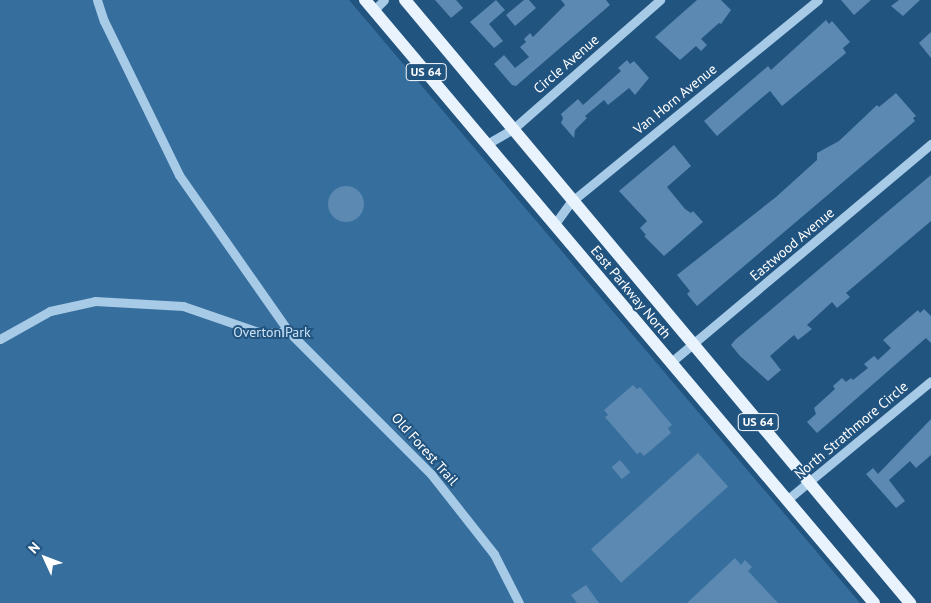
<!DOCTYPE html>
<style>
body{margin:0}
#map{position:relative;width:931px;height:603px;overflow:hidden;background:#225480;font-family:"PT Sans",sans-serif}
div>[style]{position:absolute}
.green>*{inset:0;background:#366e9d}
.building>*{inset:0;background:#5b89b1;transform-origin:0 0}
.round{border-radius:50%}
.minor>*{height:9px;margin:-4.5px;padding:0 4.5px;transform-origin:4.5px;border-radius:4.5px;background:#a7cae7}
.major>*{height:12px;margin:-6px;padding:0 6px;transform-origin:6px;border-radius:6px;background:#e9f3fd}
span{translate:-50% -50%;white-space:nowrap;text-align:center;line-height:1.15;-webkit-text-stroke:4px #225480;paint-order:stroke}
.shield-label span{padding:1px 4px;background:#225480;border:1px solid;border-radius:4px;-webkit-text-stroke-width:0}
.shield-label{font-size:12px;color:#fff;font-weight:700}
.street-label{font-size:14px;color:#fff}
.park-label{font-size:14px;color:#cbe2f5}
.north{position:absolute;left:20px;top:533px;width:50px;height:50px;-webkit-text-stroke:4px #225480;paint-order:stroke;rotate:313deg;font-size:14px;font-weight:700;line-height:20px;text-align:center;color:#fff}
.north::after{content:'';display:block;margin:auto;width:18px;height:22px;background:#fff;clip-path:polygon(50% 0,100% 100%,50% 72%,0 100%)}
</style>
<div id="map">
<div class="green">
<i style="clip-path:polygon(0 0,349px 0,860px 603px,0 603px)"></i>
</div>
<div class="building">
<i style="clip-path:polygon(435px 0,456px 0,463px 8px,451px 18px)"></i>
<i style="clip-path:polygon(496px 0,505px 10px,489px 24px,503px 41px,494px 48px,470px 22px)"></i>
<i style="clip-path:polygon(524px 0,529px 0,536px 8px,515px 26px,506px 15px)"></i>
<i style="clip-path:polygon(561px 0,606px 0,610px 5px,516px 86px,512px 85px,494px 64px,504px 55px,515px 68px,529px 57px,520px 47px,526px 42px,524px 39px,530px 33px,533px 37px,565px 5px)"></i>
<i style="clip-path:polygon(697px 0,721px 0,731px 10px,721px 24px,719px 23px,701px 39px,707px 45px,701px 51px,696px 46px,680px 60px,655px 37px)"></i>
<i style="clip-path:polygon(841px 0,871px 0,854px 15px)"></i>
<i style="clip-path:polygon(899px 0,920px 0,903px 16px,891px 6px)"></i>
<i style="clip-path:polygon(826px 20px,829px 24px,832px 21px,850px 42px,843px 48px,846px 53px,782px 106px,770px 91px,717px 136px,704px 121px,768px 66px,771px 70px)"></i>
<i style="clip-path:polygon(931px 32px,931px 58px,919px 43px)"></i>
<i style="clip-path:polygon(627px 60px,630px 64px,634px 61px,649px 78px,635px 95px,629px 88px,608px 105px,604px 100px,585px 116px,587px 118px,575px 130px,574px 138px,561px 123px,563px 118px,561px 114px,578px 99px,583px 105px,621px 71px,618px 68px)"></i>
<i style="clip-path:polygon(896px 93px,916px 116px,913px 118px,915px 121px,697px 306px,687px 294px,690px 291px,677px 275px,776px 197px,817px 160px,817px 153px,839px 141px,877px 105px,879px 107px)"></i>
<i style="clip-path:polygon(674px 145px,691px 166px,667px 187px,685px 209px,691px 213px,693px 211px,703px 222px,664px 256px,644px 236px,646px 235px,640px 228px,647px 221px,619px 191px)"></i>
<i style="clip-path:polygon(931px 175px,931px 221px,846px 293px,850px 297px,837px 308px,832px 302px,807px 325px,812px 329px,798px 340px,794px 335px,770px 356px,781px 370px,768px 381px,740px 356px,731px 345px,735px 340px)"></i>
<i class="round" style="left:328px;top:186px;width:36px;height:36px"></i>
<i style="clip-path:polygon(924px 309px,931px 316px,931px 343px,926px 338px,817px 433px,807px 422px,816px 414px,814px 408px,835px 389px,833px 386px,842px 378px,846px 382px,851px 378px,853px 380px,868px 368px,864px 364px,874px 356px,878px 360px,891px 348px,883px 340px,918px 310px,920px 313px)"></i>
<i style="clip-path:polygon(633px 385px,637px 389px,640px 387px,672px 425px,668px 428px,671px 433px,644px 456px,640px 452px,637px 454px,605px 417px,608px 415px,604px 410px)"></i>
<i style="clip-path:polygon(931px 419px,931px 455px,916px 468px,910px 461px,889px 480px,905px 501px,896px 508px,866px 474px,873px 468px,878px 474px)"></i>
<i style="left:698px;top:453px;width:45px;height:144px;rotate:48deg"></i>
<i style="left:620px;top:460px;width:16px;height:11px;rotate:50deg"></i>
<i style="clip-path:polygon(735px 558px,741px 565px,745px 560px,752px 567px,748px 571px,778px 603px,687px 603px)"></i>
<i style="clip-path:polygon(586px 585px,599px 603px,577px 603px,571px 595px)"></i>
</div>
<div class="minor">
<i style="left:97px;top:0;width:22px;rotate:72deg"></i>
<i style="left:104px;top:21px;width:171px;rotate:64deg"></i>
<i style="left:179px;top:175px;width:192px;rotate:55deg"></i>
<i style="left:289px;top:332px;width:201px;rotate:45deg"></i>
<i style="left:431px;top:474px;width:102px;rotate:51.8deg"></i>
<i style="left:494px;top:554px;width:55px;rotate:63deg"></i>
<i style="left:374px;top:10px;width:14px;rotate:-45deg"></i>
<i style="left:487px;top:144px;width:30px;rotate:-30deg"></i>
<i style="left:513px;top:129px;width:196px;rotate:-41.3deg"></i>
<i style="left:554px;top:225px;width:29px;rotate:-54deg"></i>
<i style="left:571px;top:202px;width:319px;rotate:-39.3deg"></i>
<i style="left:0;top:339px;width:57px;rotate:-29.2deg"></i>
<i style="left:50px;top:311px;width:46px;rotate:-12.5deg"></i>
<i style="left:95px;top:301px;width:88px;rotate:3.3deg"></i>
<i style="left:183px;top:306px;width:79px;rotate:19.1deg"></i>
<i style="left:258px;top:332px;width:31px"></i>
<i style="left:670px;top:363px;width:341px;rotate:-40deg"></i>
<i style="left:788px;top:499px;width:185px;rotate:-39.5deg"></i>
</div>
<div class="major">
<i style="left:365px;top:0;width:789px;rotate:49.83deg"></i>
<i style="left:405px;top:0;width:787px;rotate:50.05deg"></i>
</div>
<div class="shield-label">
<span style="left:426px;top:72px">US 64</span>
<span style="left:758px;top:422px">US 64</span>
</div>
<div class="street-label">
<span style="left:566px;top:64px;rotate:-41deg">Circle Avenue</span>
<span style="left:675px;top:99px;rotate:-39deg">Van Horn Avenue</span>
<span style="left:792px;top:244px;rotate:-40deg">Eastwood Avenue</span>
<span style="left:631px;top:292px;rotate:50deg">East Parkway North</span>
<span style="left:851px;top:430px;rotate:-40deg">North Strathmore Circle</span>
<span style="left:425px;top:449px;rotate:48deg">Old Forest Trail</span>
</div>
<div class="park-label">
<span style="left:272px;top:332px">Overton Park</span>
</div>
<div class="north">N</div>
</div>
